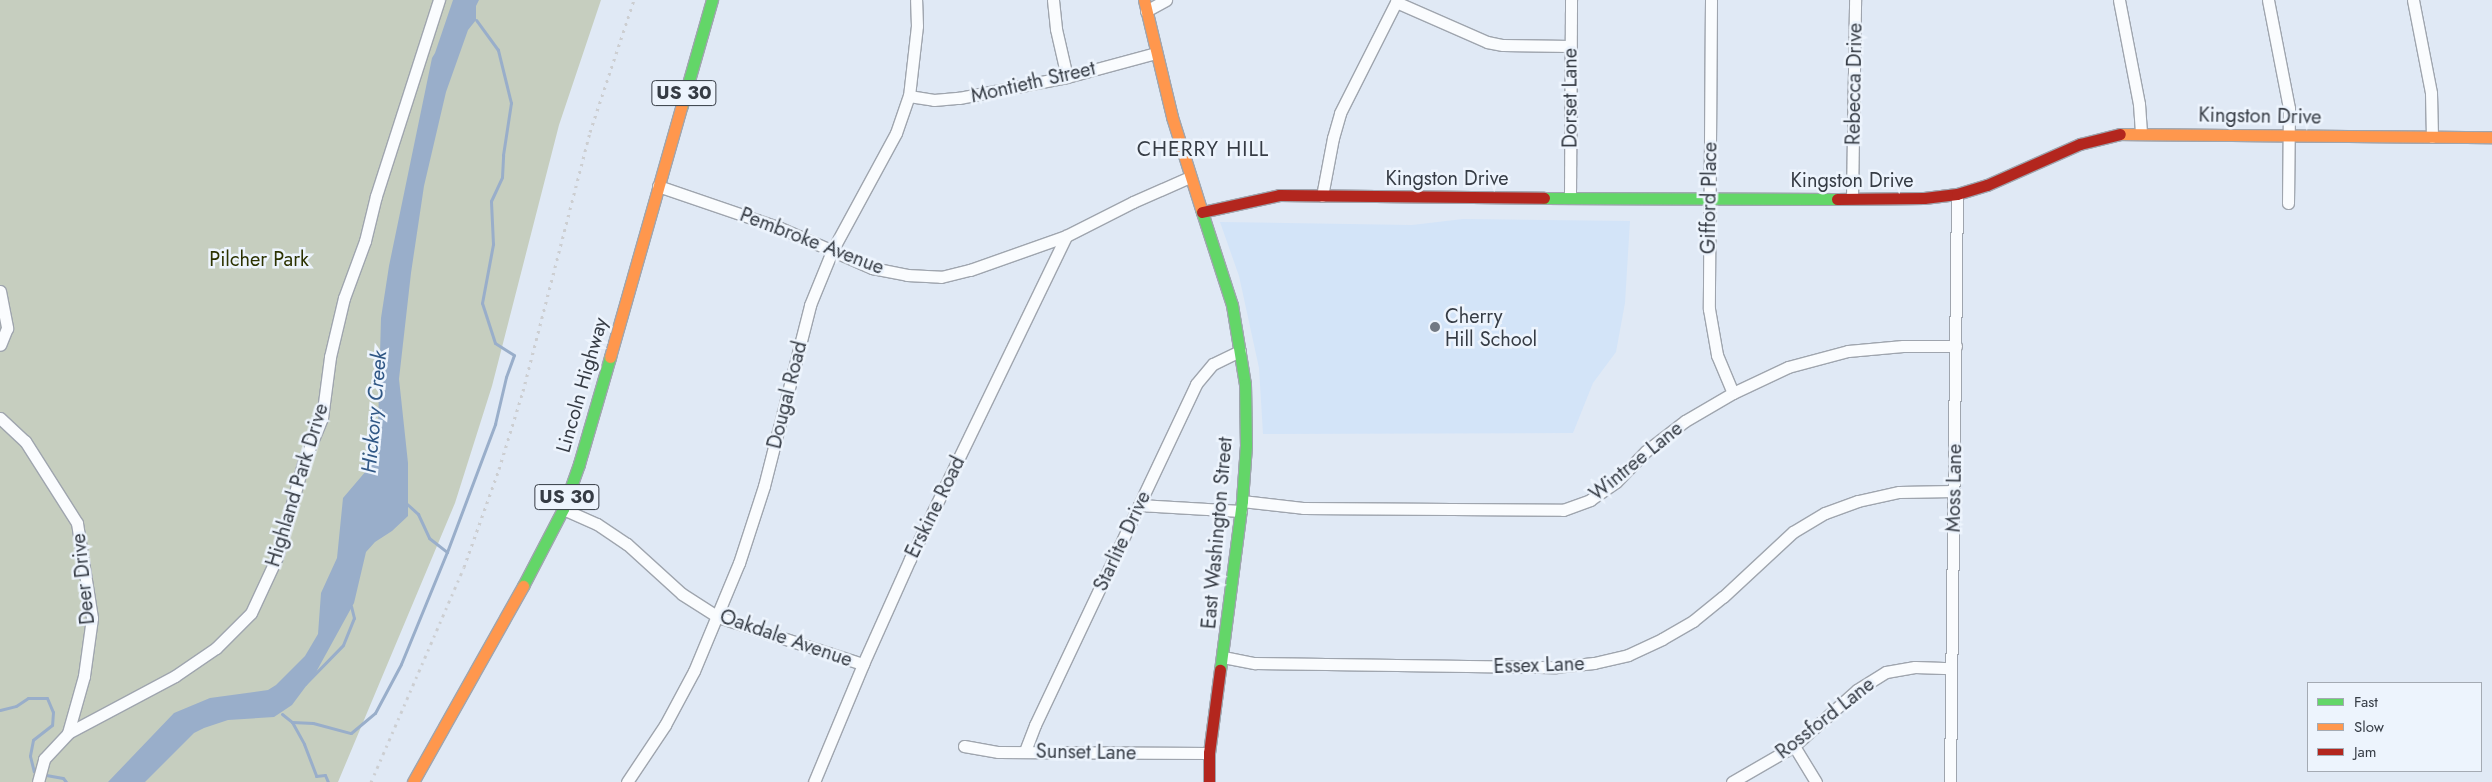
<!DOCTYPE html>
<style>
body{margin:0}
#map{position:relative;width:2492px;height:782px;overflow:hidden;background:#e0e9f5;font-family:Jost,sans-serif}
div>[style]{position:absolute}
.built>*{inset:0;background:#d3e4f8}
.green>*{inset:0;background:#c6cebf}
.water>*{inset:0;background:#99aeca}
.stream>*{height:3px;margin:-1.5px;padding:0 1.5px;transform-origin:1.5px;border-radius:1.5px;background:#99aeca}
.roads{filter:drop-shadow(1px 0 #9fa5ae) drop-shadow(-1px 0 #9fa5ae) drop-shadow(0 1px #9fa5ae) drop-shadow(0 -1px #9fa5ae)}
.street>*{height:11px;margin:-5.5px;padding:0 5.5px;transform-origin:5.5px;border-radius:5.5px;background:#fafcfe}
.fast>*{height:11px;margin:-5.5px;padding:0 5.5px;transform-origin:5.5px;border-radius:5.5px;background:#63d668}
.slow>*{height:11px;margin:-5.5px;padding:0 5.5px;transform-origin:5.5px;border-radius:5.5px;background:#ff974d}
.jam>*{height:11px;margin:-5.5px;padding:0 5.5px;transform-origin:5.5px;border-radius:5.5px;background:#b3261e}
.rail>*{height:3px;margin-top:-1.5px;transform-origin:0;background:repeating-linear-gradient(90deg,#ccced1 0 2.5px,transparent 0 7.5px)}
.dots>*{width:14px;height:14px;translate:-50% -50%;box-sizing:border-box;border:2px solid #edf4fd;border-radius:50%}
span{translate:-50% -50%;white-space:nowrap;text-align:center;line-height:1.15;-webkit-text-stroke:5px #edf4fd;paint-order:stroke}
.shield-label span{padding:1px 4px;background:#edf4fd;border:1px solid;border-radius:4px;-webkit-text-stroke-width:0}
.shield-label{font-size:19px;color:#363c45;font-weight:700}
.street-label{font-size:20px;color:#363c45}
.park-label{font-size:20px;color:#2c3200}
.poi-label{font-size:20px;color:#363c45}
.left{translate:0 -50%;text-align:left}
.neighbourhood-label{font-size:21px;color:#363c45;letter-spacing:1px}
.water-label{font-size:21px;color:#305785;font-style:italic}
.legend{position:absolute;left:2307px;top:682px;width:175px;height:90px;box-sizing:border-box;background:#edf4fd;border:1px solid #a4aab3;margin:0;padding:6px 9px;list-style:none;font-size:15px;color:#363c45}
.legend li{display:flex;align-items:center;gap:10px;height:25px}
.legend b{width:25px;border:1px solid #a4aab3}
</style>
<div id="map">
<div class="built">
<i style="clip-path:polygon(1463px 219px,1630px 221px,1625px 303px,1616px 352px,1593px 383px,1573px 433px,1263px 434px,1259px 368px,1239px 276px,1220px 222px,1412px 225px)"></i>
</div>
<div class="green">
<i style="clip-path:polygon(0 0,601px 0,559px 125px,492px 386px,455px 503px,338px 782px,0 782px)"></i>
</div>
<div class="water">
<i style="clip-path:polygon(453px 0,479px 0,476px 6px,476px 20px,468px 30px,446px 92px,424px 186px,411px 273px,399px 379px,408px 463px,408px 516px,392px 531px,375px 542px,366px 552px,354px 603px,315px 674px,292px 705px,274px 717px,228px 720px,204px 728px,194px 733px,145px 782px,108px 782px,174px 713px,210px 698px,268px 690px,276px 685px,305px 656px,318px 634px,321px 593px,337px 558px,343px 498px,372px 464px,373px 459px,378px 426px,381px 318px,389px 266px,432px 58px,435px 53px)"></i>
</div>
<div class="stream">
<i style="left:407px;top:504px;width:15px;rotate:42deg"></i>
<i style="left:418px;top:514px;width:26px;rotate:65deg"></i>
<i style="left:429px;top:538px;width:23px;rotate:38deg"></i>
<i style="left:305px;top:684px;width:54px;rotate:-45.7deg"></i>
<i style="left:343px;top:645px;width:29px;rotate:-68deg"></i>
<i style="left:354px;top:618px;width:12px;rotate:-104deg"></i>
<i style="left:0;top:710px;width:16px;rotate:-14deg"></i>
<i style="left:16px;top:706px;width:14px;rotate:-34deg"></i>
<i style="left:28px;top:698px;width:19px"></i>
<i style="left:47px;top:698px;width:15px;rotate:67deg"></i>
<i style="left:53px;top:712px;width:13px;rotate:94deg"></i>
<i style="left:52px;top:725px;width:24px;rotate:142deg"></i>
<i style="left:33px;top:740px;width:16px;rotate:101deg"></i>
<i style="left:30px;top:756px;width:16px;rotate:76deg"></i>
<i style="left:282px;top:714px;width:13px;rotate:39deg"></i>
<i style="left:292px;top:722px;width:25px;rotate:61deg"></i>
<i style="left:304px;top:744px;width:34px;rotate:69deg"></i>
<i style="left:316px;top:776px;width:9px;rotate:-6deg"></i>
<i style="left:325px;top:775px;width:8px;rotate:67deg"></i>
<i style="left:292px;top:722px;width:21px;rotate:3deg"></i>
<i style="left:313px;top:723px;width:39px;rotate:15deg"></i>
<i style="left:351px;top:733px;width:31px;rotate:-40deg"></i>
<i style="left:375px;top:713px;width:55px;rotate:-62deg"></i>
<i style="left:401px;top:664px;width:121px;rotate:-67.7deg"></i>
<i style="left:447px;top:552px;width:137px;rotate:-69.4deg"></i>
<i style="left:495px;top:424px;width:48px;rotate:-76.8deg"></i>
<i style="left:506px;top:377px;width:23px;rotate:-70deg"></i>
<i style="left:514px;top:355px;width:22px;rotate:-148deg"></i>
<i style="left:495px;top:343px;width:42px;rotate:-108deg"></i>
<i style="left:482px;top:303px;width:60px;rotate:-79.4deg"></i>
<i style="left:493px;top:244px;width:43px;rotate:-92.7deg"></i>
<i style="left:491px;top:201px;width:26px;rotate:-65deg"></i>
<i style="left:502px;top:177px;width:22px;rotate:-87deg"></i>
<i style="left:503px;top:155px;width:53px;rotate:-81.3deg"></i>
<i style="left:511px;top:103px;width:55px;rotate:-103.8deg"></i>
<i style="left:498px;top:50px;width:37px;rotate:-126deg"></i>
<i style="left:46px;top:775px;width:17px;rotate:10deg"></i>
<i style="left:63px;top:778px;width:5px;rotate:53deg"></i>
</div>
<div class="roads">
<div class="street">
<i style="left:1053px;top:0;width:29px;rotate:84deg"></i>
<i style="left:1056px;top:29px;width:49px;rotate:77.1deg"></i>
<i style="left:1711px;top:0;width:309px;rotate:90.4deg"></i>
<i style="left:1709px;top:309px;width:47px;rotate:80.1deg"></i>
<i style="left:1717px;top:355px;width:41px;rotate:67.2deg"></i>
<i style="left:2119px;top:0;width:106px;rotate:79.1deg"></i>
<i style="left:2139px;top:104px;width:29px;rotate:86deg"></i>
<i style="left:2268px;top:0;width:110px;rotate:79deg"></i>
<i style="left:2289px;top:108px;width:95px;rotate:90.6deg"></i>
<i style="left:2413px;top:0;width:95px;rotate:79deg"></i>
<i style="left:2431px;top:93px;width:44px;rotate:88.7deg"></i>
<i style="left:1396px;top:2px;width:99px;rotate:23.7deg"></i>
<i style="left:1487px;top:42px;width:16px;rotate:11deg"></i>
<i style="left:1503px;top:45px;width:67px;rotate:0.9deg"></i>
<i style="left:1146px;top:11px;width:23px;rotate:-29deg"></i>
<i style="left:909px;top:96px;width:25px;rotate:9deg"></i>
<i style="left:934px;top:100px;width:25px;rotate:-5deg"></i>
<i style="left:959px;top:98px;width:110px;rotate:-11deg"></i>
<i style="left:1067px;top:77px;width:92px;rotate:-15.1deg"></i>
<i style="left:658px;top:186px;width:127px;rotate:18.9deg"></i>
<i style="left:778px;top:227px;width:103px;rotate:23.6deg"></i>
<i style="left:872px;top:268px;width:36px;rotate:11deg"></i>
<i style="left:907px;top:275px;width:34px;rotate:3deg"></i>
<i style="left:941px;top:277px;width:30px;rotate:-14deg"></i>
<i style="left:970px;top:270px;width:102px;rotate:-19.5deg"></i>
<i style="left:1066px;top:236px;width:75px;rotate:-26.9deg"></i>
<i style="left:1133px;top:202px;width:62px;rotate:-23.7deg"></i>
<i style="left:1322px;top:196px;width:59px;rotate:-79.3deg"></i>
<i style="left:1333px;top:138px;width:26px;rotate:-74deg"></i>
<i style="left:1340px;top:113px;width:127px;rotate:-63.2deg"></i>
<i style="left:1570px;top:197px;width:197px;rotate:-89.7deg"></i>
<i style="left:1852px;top:198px;width:198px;rotate:-89.1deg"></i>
<i style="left:0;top:291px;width:38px;rotate:79deg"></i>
<i style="left:7px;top:328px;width:18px;rotate:112deg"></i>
<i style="left:0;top:418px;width:34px;rotate:43deg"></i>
<i style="left:25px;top:441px;width:97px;rotate:57.6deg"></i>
<i style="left:77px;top:523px;width:96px;rotate:81deg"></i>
<i style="left:92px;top:618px;width:59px;rotate:97.9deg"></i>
<i style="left:84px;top:676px;width:59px;rotate:105.7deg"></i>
<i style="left:1242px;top:501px;width:61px;rotate:6.5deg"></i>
<i style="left:1303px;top:508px;width:260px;rotate:0.4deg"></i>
<i style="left:1563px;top:510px;width:29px;rotate:-20deg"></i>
<i style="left:1590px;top:500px;width:32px;rotate:-35deg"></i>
<i style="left:1616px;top:482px;width:43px;rotate:-45.9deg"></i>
<i style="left:1646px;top:451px;width:49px;rotate:-37.6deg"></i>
<i style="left:1685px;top:421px;width:56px;rotate:-30.3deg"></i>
<i style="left:1733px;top:393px;width:61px;rotate:-25.3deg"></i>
<i style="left:1788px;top:367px;width:62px;rotate:-14.9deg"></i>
<i style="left:1848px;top:351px;width:55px;rotate:-5.2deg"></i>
<i style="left:1903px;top:346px;width:53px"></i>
<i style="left:1139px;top:505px;width:102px;rotate:3.4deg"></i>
<i style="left:563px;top:509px;width:37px;rotate:24deg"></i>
<i style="left:597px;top:524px;width:36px;rotate:34deg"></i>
<i style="left:627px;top:544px;width:74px;rotate:42.3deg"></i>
<i style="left:682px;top:594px;width:43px;rotate:32.6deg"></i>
<i style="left:718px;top:617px;width:152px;rotate:18deg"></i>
<i style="left:1223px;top:657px;width:33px;rotate:11deg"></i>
<i style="left:1255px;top:663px;width:301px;rotate:0.8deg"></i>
<i style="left:1556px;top:667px;width:38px;rotate:-6deg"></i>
<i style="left:1594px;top:663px;width:35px;rotate:-13deg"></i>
<i style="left:1628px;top:655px;width:38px;rotate:-25deg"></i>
<i style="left:1662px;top:639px;width:36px;rotate:-30deg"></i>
<i style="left:1693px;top:621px;width:38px;rotate:-39deg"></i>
<i style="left:1723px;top:597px;width:96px;rotate:-42.9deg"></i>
<i style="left:1793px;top:532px;width:37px;rotate:-31deg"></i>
<i style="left:1825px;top:513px;width:35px;rotate:-20deg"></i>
<i style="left:1858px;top:501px;width:42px;rotate:-12.4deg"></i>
<i style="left:1899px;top:492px;width:55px;rotate:-1deg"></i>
<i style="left:964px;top:746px;width:35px;rotate:10deg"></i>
<i style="left:998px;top:752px;width:211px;rotate:0.3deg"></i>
<i style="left:1794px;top:746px;width:42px;rotate:58.6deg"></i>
<i style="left:1025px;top:751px;width:28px;rotate:-69deg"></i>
<i style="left:1035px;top:725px;width:377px;rotate:-64.7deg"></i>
<i style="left:1196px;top:384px;width:26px;rotate:-50deg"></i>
<i style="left:1213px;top:364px;width:30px;rotate:-26deg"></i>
<i style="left:38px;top:782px;width:24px;rotate:-75deg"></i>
<i style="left:44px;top:759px;width:35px;rotate:-47deg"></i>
<i style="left:68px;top:733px;width:121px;rotate:-28deg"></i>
<i style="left:175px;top:676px;width:50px;rotate:-34.3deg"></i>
<i style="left:216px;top:648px;width:49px;rotate:-45deg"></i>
<i style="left:251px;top:613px;width:62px;rotate:-65.1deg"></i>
<i style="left:277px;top:557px;width:97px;rotate:-74.4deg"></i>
<i style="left:303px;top:464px;width:50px;rotate:-67.6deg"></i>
<i style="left:322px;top:418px;width:62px;rotate:-82.5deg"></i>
<i style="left:330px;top:357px;width:61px;rotate:-76.7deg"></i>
<i style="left:344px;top:298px;width:61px;rotate:-69.8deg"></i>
<i style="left:365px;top:241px;width:46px;rotate:-76.3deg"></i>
<i style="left:376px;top:196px;width:206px;rotate:-72.2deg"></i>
<i style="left:627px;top:782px;width:69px;rotate:-56.3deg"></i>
<i style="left:665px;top:725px;width:61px;rotate:-61.8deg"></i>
<i style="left:694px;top:671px;width:117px;rotate:-67.4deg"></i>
<i style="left:739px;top:563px;width:81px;rotate:-72deg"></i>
<i style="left:764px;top:486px;width:187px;rotate:-75.7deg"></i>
<i style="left:810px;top:305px;width:58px;rotate:-67.8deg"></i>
<i style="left:832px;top:251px;width:134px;rotate:-61.5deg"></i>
<i style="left:896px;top:133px;width:39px;rotate:-71deg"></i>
<i style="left:909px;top:96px;width:70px;rotate:-83.5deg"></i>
<i style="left:917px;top:26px;width:26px;rotate:-92deg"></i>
<i style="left:814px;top:782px;width:128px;rotate:-67.4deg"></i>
<i style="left:863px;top:664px;width:115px;rotate:-65.9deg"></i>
<i style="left:910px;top:559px;width:359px;rotate:-64.2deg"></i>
<i style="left:1732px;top:782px;width:72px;rotate:-30.1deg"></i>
<i style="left:1794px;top:746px;width:84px;rotate:-41.6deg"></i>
<i style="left:1857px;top:690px;width:34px;rotate:-32deg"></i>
<i style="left:1886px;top:672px;width:29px;rotate:-10deg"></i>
<i style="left:1915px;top:667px;width:36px;rotate:2deg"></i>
<i style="left:1950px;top:782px;width:588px;rotate:-89.32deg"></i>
</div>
<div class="fast">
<i style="left:682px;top:105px;width:109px;rotate:-74.1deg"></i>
<i style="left:1544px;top:198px;width:293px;rotate:0.2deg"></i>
<i style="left:1201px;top:209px;width:101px;rotate:72.1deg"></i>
<i style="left:1232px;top:305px;width:80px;rotate:80.7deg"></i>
<i style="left:1245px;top:384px;width:61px;rotate:89.1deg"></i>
<i style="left:1246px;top:445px;width:56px;rotate:94.1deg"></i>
<i style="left:1242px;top:501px;width:170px;rotate:97.4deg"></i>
<i style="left:523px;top:586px;width:87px;rotate:-62.5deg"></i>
<i style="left:563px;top:509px;width:48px;rotate:-70.4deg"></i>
<i style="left:579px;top:464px;width:111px;rotate:-73.8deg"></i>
</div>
<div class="slow">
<i style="left:1144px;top:0;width:120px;rotate:76.5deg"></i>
<i style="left:1172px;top:117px;width:96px;rotate:72.5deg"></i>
<i style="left:2120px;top:134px;width:372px;rotate:0.5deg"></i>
<i style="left:610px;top:357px;width:262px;rotate:-74.1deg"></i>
<i style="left:413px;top:782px;width:225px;rotate:-60.7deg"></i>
</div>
<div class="jam">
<i style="left:1837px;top:199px;width:87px;rotate:-0.7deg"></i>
<i style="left:1924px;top:198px;width:33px;rotate:-7deg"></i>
<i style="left:1957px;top:194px;width:31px;rotate:-17deg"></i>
<i style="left:1987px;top:185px;width:102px;rotate:-23.8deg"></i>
<i style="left:2080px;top:144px;width:41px;rotate:-14deg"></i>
<i style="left:1202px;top:212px;width:79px;rotate:-12.4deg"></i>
<i style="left:1279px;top:195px;width:265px;rotate:0.6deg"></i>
<i style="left:1209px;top:782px;width:29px;rotate:-90deg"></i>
<i style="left:1209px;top:753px;width:84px;rotate:-82.5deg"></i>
</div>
</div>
<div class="rail">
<i style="left:371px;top:782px;width:234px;rotate:-66.6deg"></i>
<i style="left:464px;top:567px;width:104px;rotate:-70.3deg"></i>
<i style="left:499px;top:469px;width:82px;rotate:-72.9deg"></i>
<i style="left:523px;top:391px;width:268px;rotate:-75.5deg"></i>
<i style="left:590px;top:132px;width:139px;rotate:-71.6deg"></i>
</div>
<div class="dots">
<i style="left:1435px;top:327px;background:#727983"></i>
</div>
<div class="shield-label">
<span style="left:684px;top:93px">US 30</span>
<span style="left:567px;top:497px">US 30</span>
</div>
<div class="street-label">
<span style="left:1033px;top:82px;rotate:-13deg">Montieth Street</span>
<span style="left:1854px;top:84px;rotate:-89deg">Rebecca Drive</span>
<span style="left:1570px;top:98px;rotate:-90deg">Dorset Lane</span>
<span style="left:2260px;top:116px;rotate:1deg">Kingston Drive</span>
<span style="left:1447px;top:178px">Kingston Drive</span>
<span style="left:1852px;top:180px">Kingston Drive</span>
<span style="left:1709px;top:198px;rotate:-89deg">Gifford Place</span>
<span style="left:812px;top:241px;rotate:21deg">Pembroke Avenue</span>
<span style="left:582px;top:385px;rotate:-74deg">Lincoln Highway</span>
<span style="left:787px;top:395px;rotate:-76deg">Dougal Road</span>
<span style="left:1636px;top:461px;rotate:-39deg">Wintree Lane</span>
<span style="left:297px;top:485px;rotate:-73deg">Highland Park Drive</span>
<span style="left:1954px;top:488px;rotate:-89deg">Moss Lane</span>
<span style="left:935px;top:507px;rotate:-64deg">Erskine Road</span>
<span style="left:1217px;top:533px;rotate:-85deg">East Washington Street</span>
<span style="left:1122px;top:541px;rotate:-65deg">Starlite Drive</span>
<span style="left:83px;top:579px;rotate:-96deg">Deer Drive</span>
<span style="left:786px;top:638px;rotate:19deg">Oakdale Avenue</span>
<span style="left:1539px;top:665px;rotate:-2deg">Essex Lane</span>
<span style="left:1825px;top:718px;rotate:-38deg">Rossford Lane</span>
<span style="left:1086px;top:752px;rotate:1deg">Sunset Lane</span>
</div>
<div class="park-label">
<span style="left:259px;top:259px">Pilcher Park</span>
</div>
<div class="poi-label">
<span class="left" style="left:1445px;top:328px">Cherry<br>Hill School</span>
</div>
<div class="neighbourhood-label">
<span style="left:1203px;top:149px">CHERRY HILL</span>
</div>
<div class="water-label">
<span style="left:374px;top:412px;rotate:-85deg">Hickory Creek</span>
</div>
<ul class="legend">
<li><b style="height:6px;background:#63d668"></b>Fast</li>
<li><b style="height:6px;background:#ff974d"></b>Slow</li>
<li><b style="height:6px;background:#b3261e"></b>Jam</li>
</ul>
</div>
